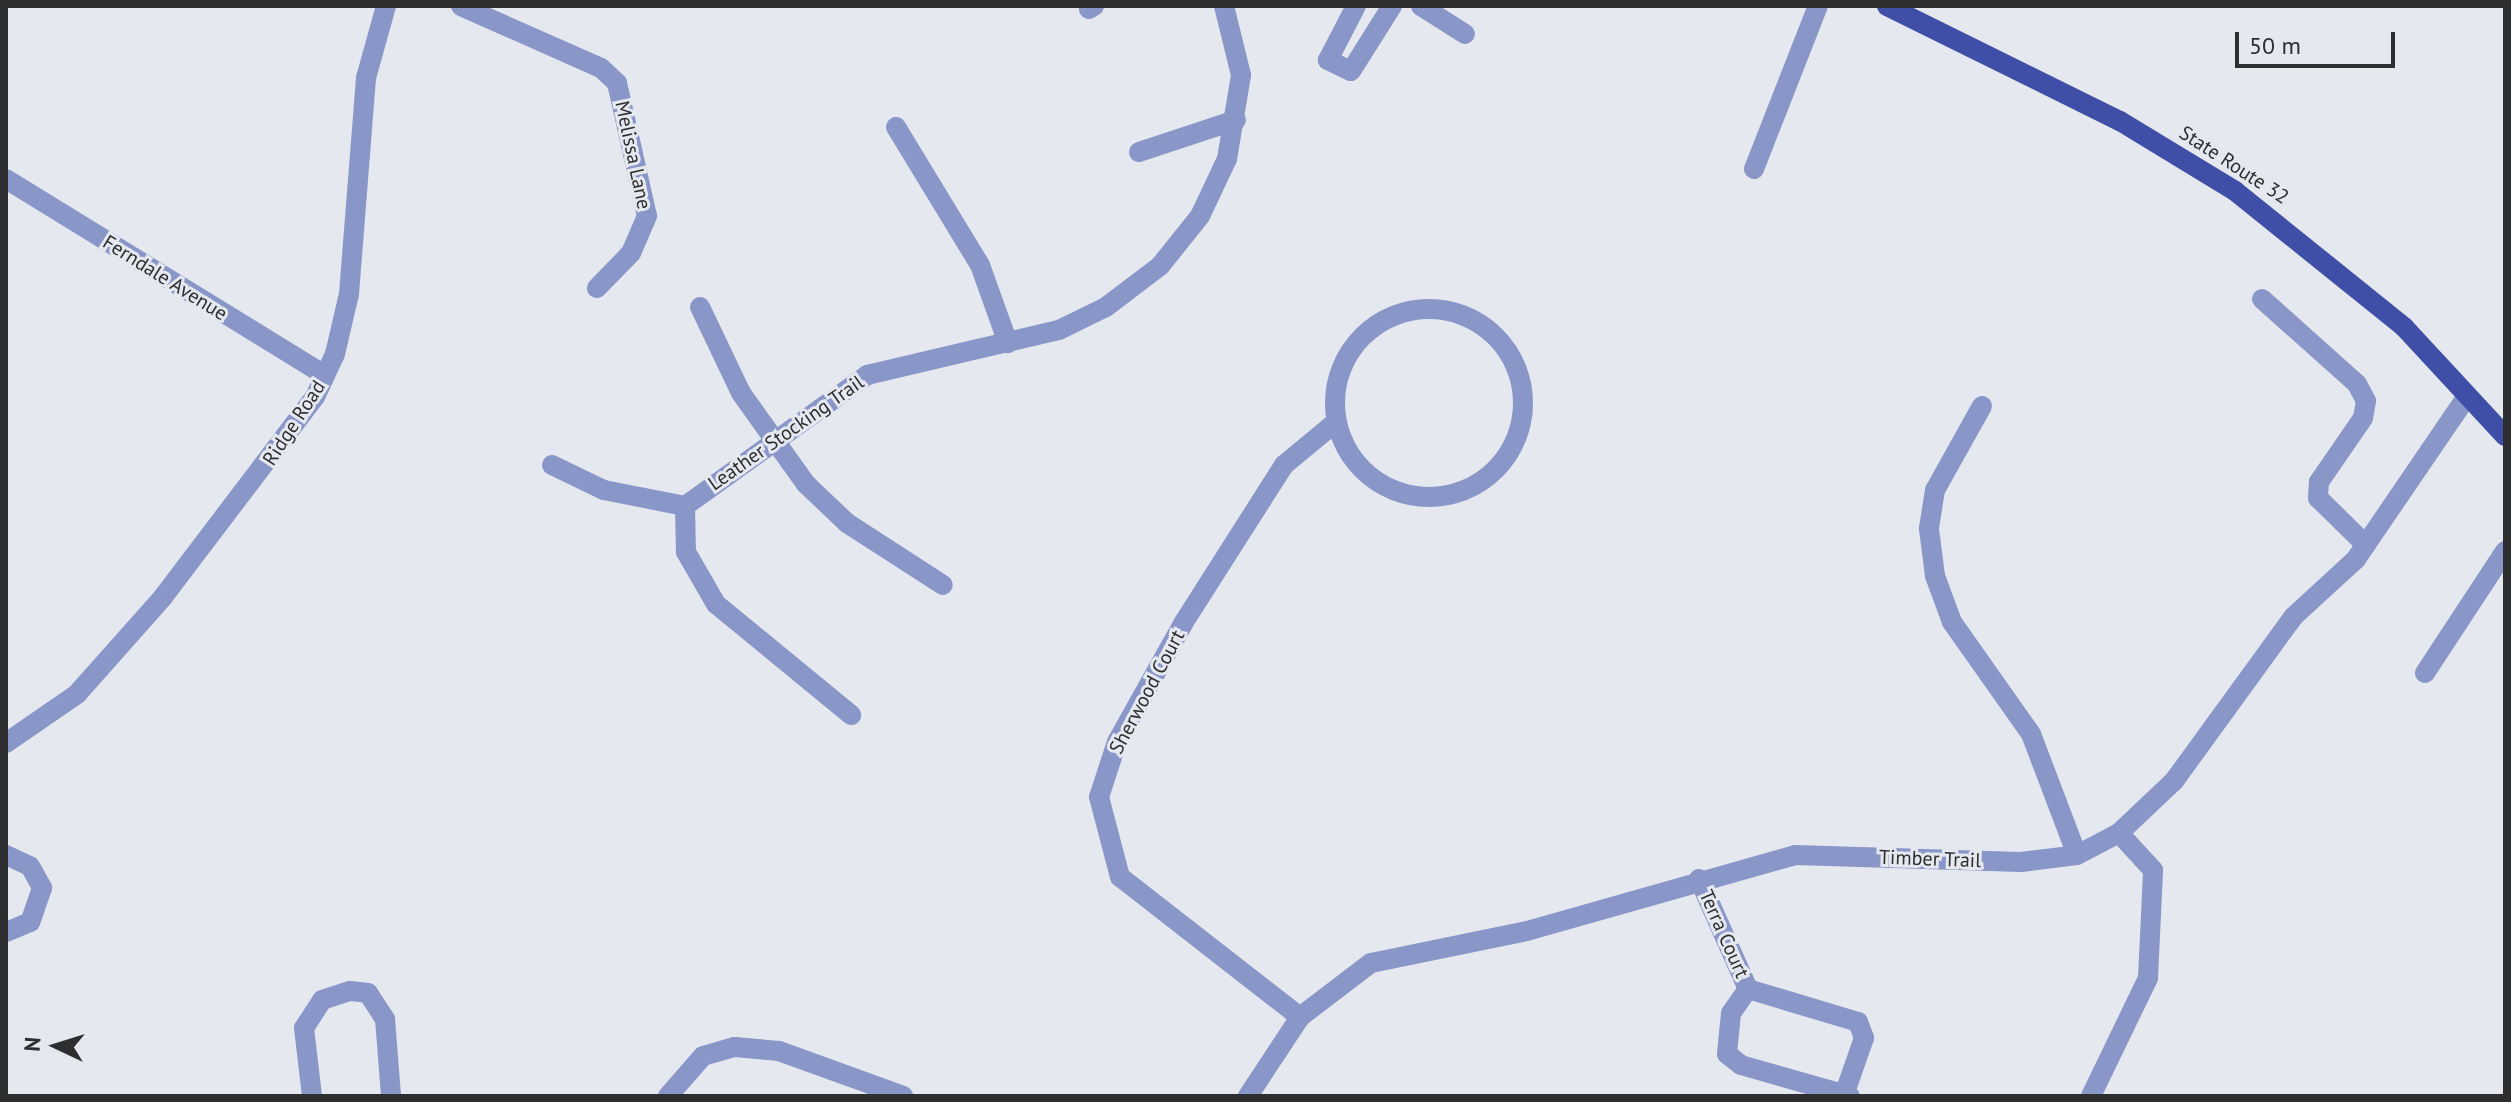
<!DOCTYPE html>
<style>
body{margin:0}
#map{position:relative;width:2511px;height:1102px;overflow:hidden;background:#e6e8ef;font-family:"PT Sans",sans-serif}
div>[style]{position:absolute}
.minor>*{height:20px;margin:-10px;padding:0 10px;transform-origin:10px;border-radius:10px;background:#8996c8}
.minor>.ring{margin:-10px;padding:0;box-sizing:content-box;background:none;border:20px solid #8996c8;border-radius:50%}
.major>*{height:20px;margin:-10px;padding:0 10px;transform-origin:10px;border-radius:10px;background:#3f4ea6}
span{translate:-50% -50%;white-space:nowrap;text-align:center;line-height:1.15;-webkit-text-stroke:6px #e6e8ef;paint-order:stroke}
.street-label{font-size:20px;color:#2d2e30}
.frame{position:absolute;inset:0;border:8px solid #2d2e30;pointer-events:none}
.north{position:absolute;left:16px;top:1006px;width:80px;height:80px;-webkit-text-stroke:6px #e6e8ef;paint-order:stroke;rotate:274deg;font-size:22px;font-weight:700;line-height:32px;text-align:center;color:#2d2e30}
.north::after{content:'';display:block;margin:auto;width:28px;height:36px;background:#2d2e30;clip-path:polygon(50% 0,100% 100%,50% 72%,0 100%)}
.scale{position:absolute;left:2235px;top:32px;width:160px;height:36px;box-sizing:border-box;border:4px solid #2d2e30;border-top:0;padding-left:10px;font-size:24px;line-height:28px;white-space:nowrap;color:#2d2e30;-webkit-text-stroke:6px #e6e8ef;paint-order:stroke}
</style>
<div id="map">
<div class="minor">
<i style="left:461px;top:6px;width:153px;rotate:23.9deg"></i>
<i style="left:601px;top:68px;width:22px;rotate:43deg"></i>
<i style="left:617px;top:83px;width:136px;rotate:77.3deg"></i>
<i style="left:647px;top:216px;width:40px;rotate:113.4deg"></i>
<i style="left:631px;top:253px;width:49px;rotate:134.2deg"></i>
<i style="left:1356px;top:6px;width:61px;rotate:117.4deg"></i>
<i style="left:1328px;top:60px;width:25px;rotate:26deg"></i>
<i style="left:1351px;top:71px;width:77px;rotate:-57.8deg"></i>
<i style="left:1421px;top:6px;width:52px;rotate:32.5deg"></i>
<i style="left:1089px;top:9px;width:6px;rotate:-31deg"></i>
<i style="left:896px;top:127px;width:162px;rotate:58.7deg"></i>
<i style="left:980px;top:265px;width:83px;rotate:70.3deg"></i>
<i style="left:1139px;top:152px;width:102px;rotate:-18.3deg"></i>
<i style="left:1754px;top:169px;width:175px;rotate:-68.6deg"></i>
<i style="left:6px;top:179px;width:374px;rotate:31.6deg"></i>
<i style="left:2262px;top:299px;width:127px;rotate:41.8deg"></i>
<i style="left:2357px;top:384px;width:19px;rotate:62deg"></i>
<i style="left:2366px;top:401px;width:17px;rotate:100deg"></i>
<i style="left:2363px;top:418px;width:78px;rotate:124.5deg"></i>
<i style="left:2319px;top:482px;width:16px;rotate:94deg"></i>
<i style="left:2318px;top:498px;width:67px;rotate:44.4deg"></i>
<i style="left:700px;top:307px;width:95px;rotate:64.5deg"></i>
<i style="left:741px;top:393px;width:112px;rotate:54.5deg"></i>
<i style="left:806px;top:484px;width:57px;rotate:43.6deg"></i>
<i style="left:847px;top:523px;width:114px;rotate:32.9deg"></i>
<i class="ring" style="left:1335px;top:309px;width:168px;height:168px"></i>
<i style="left:1982px;top:406px;width:96px;rotate:119.2deg"></i>
<i style="left:1935px;top:490px;width:39px;rotate:99deg"></i>
<i style="left:1929px;top:529px;width:47px;rotate:82.7deg"></i>
<i style="left:1935px;top:576px;width:49px;rotate:69.7deg"></i>
<i style="left:1952px;top:622px;width:137px;rotate:54.8deg"></i>
<i style="left:2031px;top:734px;width:129px;rotate:69.2deg"></i>
<i style="left:552px;top:465px;width:58px;rotate:25.7deg"></i>
<i style="left:604px;top:490px;width:83px;rotate:11.2deg"></i>
<i style="left:685px;top:506px;width:224px;rotate:-35.7deg"></i>
<i style="left:867px;top:375px;width:197px;rotate:-13.2deg"></i>
<i style="left:1059px;top:330px;width:52px;rotate:-26.1deg"></i>
<i style="left:1106px;top:307px;width:68px;rotate:-37.2deg"></i>
<i style="left:1160px;top:266px;width:64px;rotate:-51.3deg"></i>
<i style="left:1200px;top:216px;width:63px;rotate:-64.7deg"></i>
<i style="left:1227px;top:159px;width:85px;rotate:-80.5deg"></i>
<i style="left:1241px;top:75px;width:71px;rotate:-103.8deg"></i>
<i style="left:685px;top:506px;width:46px;rotate:88.8deg"></i>
<i style="left:686px;top:552px;width:60px;rotate:60deg"></i>
<i style="left:716px;top:604px;width:175px;rotate:39.4deg"></i>
<i style="left:2425px;top:673px;width:146px;rotate:-56.7deg"></i>
<i style="left:6px;top:743px;width:86px;rotate:-34.6deg"></i>
<i style="left:77px;top:694px;width:130px;rotate:-48.4deg"></i>
<i style="left:163px;top:597px;width:251px;rotate:-52.8deg"></i>
<i style="left:315px;top:397px;width:47px;rotate:-65.1deg"></i>
<i style="left:335px;top:354px;width:62px;rotate:-76.9deg"></i>
<i style="left:349px;top:294px;width:217px;rotate:-85.5deg"></i>
<i style="left:366px;top:78px;width:75px;rotate:-74.5deg"></i>
<i style="left:6px;top:855px;width:26px;rotate:25deg"></i>
<i style="left:30px;top:866px;width:25px;rotate:61deg"></i>
<i style="left:42px;top:888px;width:36px;rotate:109deg"></i>
<i style="left:30px;top:922px;width:26px;rotate:157deg"></i>
<i style="left:1699px;top:879px;width:120px;rotate:66deg"></i>
<i style="left:1748px;top:989px;width:29px;rotate:125deg"></i>
<i style="left:1731px;top:1013px;width:41px;rotate:95.6deg"></i>
<i style="left:1727px;top:1054px;width:18px;rotate:38deg"></i>
<i style="left:1741px;top:1065px;width:113px;rotate:15.9deg"></i>
<i style="left:1748px;top:989px;width:115px;rotate:16.7deg"></i>
<i style="left:1858px;top:1022px;width:17px;rotate:69deg"></i>
<i style="left:1864px;top:1038px;width:60px;rotate:109.3deg"></i>
<i style="left:1300px;top:1017px;width:228px;rotate:-142.1deg"></i>
<i style="left:1120px;top:877px;width:83px;rotate:-104.7deg"></i>
<i style="left:1099px;top:797px;width:58px;rotate:-71.9deg"></i>
<i style="left:1117px;top:742px;width:137px;rotate:-60.8deg"></i>
<i style="left:1184px;top:622px;width:186px;rotate:-57.5deg"></i>
<i style="left:1284px;top:465px;width:67px;rotate:-39.6deg"></i>
<i style="left:312px;top:1096px;width:68px;rotate:-96.7deg"></i>
<i style="left:304px;top:1028px;width:33px;rotate:-57deg"></i>
<i style="left:322px;top:1000px;width:29px;rotate:-18deg"></i>
<i style="left:350px;top:991px;width:18px;rotate:6deg"></i>
<i style="left:368px;top:993px;width:31px;rotate:57deg"></i>
<i style="left:385px;top:1019px;width:77px;rotate:85.5deg"></i>
<i style="left:668px;top:1096px;width:53px;rotate:-48.8deg"></i>
<i style="left:703px;top:1056px;width:33px;rotate:-16deg"></i>
<i style="left:735px;top:1047px;width:44px;rotate:5.2deg"></i>
<i style="left:779px;top:1051px;width:132px;rotate:19.9deg"></i>
<i style="left:1248px;top:1096px;width:95px;rotate:-56.6deg"></i>
<i style="left:1300px;top:1017px;width:89px;rotate:-37.3deg"></i>
<i style="left:1371px;top:963px;width:159px;rotate:-11.6deg"></i>
<i style="left:1527px;top:931px;width:279px;rotate:-15.8deg"></i>
<i style="left:1795px;top:855px;width:226px;rotate:1.8deg"></i>
<i style="left:2021px;top:862px;width:56px;rotate:-7.1deg"></i>
<i style="left:2077px;top:855px;width:47px;rotate:-27.6deg"></i>
<i style="left:2119px;top:833px;width:76px;rotate:-43.4deg"></i>
<i style="left:2174px;top:781px;width:203px;rotate:-54deg"></i>
<i style="left:2293px;top:617px;width:86px;rotate:-42.6deg"></i>
<i style="left:2356px;top:559px;width:197px;rotate:-55.7deg"></i>
<i style="left:2091px;top:1096px;width:131px;rotate:-64.2deg"></i>
<i style="left:2148px;top:978px;width:108px;rotate:-87.3deg"></i>
<i style="left:2153px;top:870px;width:50px;rotate:-132.6deg"></i>
</div>
<div class="major">
<i style="left:1887px;top:6px;width:260px;rotate:26.3deg"></i>
<i style="left:2120px;top:121px;width:135px;rotate:31.3deg"></i>
<i style="left:2235px;top:191px;width:217px;rotate:38.8deg"></i>
<i style="left:2404px;top:327px;width:149px;rotate:47.2deg"></i>
</div>
<div class="street-label">
<span style="left:633px;top:155px;rotate:78deg">Melissa Lane</span>
<span style="left:2234px;top:165px;rotate:33deg">State Route 32</span>
<span style="left:165px;top:278px;rotate:32deg">Ferndale Avenue</span>
<span style="left:294px;top:423px;rotate:-57deg">Ridge Road</span>
<span style="left:786px;top:433px;rotate:-35deg">Leather Stocking Trail</span>
<span style="left:1147px;top:692px;rotate:-62deg">Sherwood Court</span>
<span style="left:1930px;top:859px;rotate:2deg">Timber Trail</span>
<span style="left:1724px;top:934px;rotate:66deg">Terra Court</span>
</div>
<div class="frame"></div>
<div class="north">N</div>
<div class="scale">50 m</div>
</div>
